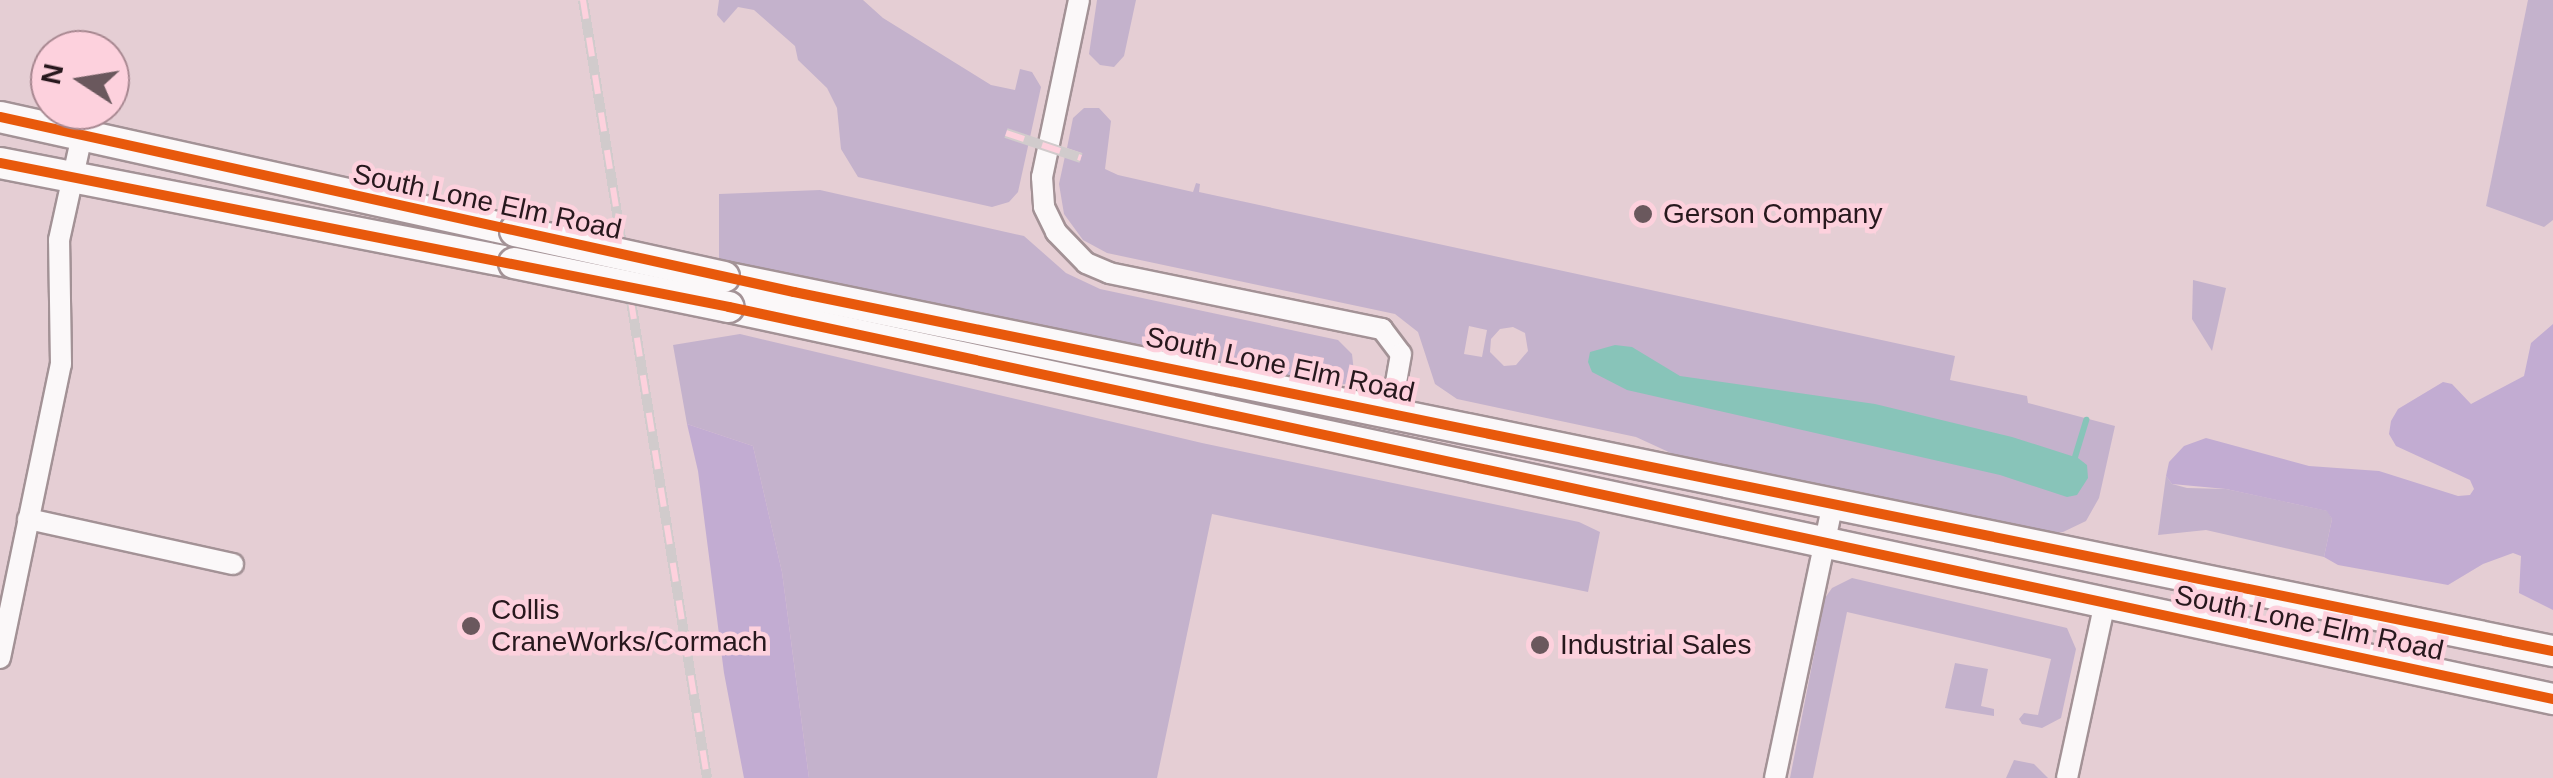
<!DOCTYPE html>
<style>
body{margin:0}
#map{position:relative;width:2553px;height:778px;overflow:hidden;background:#e5ced4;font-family:Helvetica,sans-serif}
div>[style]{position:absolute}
.green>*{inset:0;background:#c4b2cc}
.forest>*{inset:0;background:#c2acd2}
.water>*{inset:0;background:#88c4b9}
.stream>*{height:6px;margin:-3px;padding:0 3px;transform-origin:3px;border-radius:3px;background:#88c4b9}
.roads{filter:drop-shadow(2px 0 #a39296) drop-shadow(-2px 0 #a39296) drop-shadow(0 2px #a39296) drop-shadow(0 -2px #a39296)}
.street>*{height:20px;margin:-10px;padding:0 10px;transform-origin:10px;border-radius:10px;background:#fbf8f9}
.primary>*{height:30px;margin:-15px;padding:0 15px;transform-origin:15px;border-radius:15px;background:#fbf8f9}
.rail>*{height:10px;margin-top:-5px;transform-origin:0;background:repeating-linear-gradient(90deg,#fdd1dd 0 19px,#d1cbcc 0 38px);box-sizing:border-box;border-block:2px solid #d1cbcc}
.bridges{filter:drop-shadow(2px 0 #a39296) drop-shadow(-2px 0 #a39296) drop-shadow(0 2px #a39296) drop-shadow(0 -2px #a39296)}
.primary-bridge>*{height:30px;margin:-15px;padding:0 15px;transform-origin:15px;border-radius:15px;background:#fbf8f9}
.cycleway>*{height:10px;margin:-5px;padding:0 5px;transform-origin:5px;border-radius:5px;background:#e8590c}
.dots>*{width:28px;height:28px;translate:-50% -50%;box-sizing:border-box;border:5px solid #fdd1dd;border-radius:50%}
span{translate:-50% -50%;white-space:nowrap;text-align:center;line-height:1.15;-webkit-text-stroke:9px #fdd1dd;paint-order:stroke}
.street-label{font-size:28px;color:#27181d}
.poi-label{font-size:28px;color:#27181d}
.left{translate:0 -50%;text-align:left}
.north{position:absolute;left:30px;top:30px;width:100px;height:100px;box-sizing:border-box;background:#fdd1dd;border:2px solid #a78790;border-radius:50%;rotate:282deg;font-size:28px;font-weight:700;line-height:40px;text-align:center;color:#27181d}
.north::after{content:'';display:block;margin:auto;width:35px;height:45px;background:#6a585d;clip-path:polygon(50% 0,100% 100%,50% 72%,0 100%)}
</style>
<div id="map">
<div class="green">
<i style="clip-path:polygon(719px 0,863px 0,883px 18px,991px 85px,1015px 90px,1020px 69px,1032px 72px,1041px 87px,1018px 192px,1009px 202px,992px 207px,858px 177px,841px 149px,837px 108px,827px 88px,798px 60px,795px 46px,754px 10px,738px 7px,724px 23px,717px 15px)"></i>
<i style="clip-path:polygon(1097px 0,1136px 0,1124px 56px,1114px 67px,1100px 65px,1089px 54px)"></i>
<i style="clip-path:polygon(2528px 0,2553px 0,2553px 220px,2544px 227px,2486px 206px)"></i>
<i style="clip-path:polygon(evenodd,1099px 108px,1111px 121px,1105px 169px,1118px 175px,1193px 192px,1196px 183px,1200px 184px,1199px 192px,1955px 356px,1950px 380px,2027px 396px,2028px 403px,2115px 426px,2099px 498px,2086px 521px,2063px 532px,2047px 533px,1673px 454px,1636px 437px,1457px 399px,1435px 384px,1418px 332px,1395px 314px,1107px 253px,1083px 240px,1064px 214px,1059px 184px,1065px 156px,1080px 161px,1082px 153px,1067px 148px,1073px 118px,1084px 108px,1099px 108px,1469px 326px,1487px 330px,1482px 357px,1464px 354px,1469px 326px,1099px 108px,1513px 327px,1525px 333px,1528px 351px,1516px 365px,1504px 366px,1490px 352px,1491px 339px,1500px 329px,1513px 327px)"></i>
<i style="clip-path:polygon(820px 190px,1024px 236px,1066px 273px,1100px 289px,1338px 340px,1352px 354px,1354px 372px,1346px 384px,1332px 385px,719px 261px,719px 194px)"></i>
<i style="clip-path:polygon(2193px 280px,2226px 288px,2212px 351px,2192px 319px)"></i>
<i style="clip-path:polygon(740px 334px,1202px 443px,1579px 522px,1600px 532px,1588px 592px,1212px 514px,1157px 778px,809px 778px,782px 572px,753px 446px,687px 424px,673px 345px)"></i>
<i style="clip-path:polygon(2166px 476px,2172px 484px,2187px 488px,2226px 489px,2328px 511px,2332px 519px,2324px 557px,2206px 530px,2158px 535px)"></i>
<i style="clip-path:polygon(1852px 578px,2067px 628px,2076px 649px,2061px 718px,2042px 728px,2022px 724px,2019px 719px,2024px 713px,2038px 715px,2051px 659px,1847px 612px,1813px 778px,1790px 778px,1825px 598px,1832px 588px)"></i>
<i style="clip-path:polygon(1955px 663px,1988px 669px,1981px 706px,1994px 709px,1994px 716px,1945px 708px)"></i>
<i style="clip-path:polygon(2014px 760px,2034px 764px,2048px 778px,2006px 778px)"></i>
</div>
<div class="forest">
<i style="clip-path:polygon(2553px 324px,2553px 610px,2519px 593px,2521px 556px,2513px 553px,2483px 564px,2448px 585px,2338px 565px,2324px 557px,2332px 519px,2327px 511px,2226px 489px,2172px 484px,2166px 476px,2169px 462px,2184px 446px,2206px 438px,2309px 466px,2379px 471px,2458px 496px,2470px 495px,2474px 489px,2470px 480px,2396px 446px,2389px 434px,2391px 421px,2398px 409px,2443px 382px,2452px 384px,2471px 404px,2524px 376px,2531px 343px)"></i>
<i style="clip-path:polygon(687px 424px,753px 446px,782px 572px,809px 778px,744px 778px,724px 673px,698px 471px)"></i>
</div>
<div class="water">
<i style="clip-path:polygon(1615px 345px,1632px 347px,1680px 376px,1875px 404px,2012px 437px,2078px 458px,2087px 465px,2088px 478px,2077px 495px,2067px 497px,2000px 475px,1627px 390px,1592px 372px,1588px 362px,1590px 352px)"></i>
</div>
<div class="stream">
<i style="left:2075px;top:457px;width:39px;rotate:-73deg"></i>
</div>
<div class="roads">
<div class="street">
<i style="left:1079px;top:0;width:181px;rotate:101.8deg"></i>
<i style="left:1042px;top:177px;width:30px;rotate:86deg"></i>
<i style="left:1044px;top:207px;width:28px;rotate:64deg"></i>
<i style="left:1056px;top:232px;width:43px;rotate:45.9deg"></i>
<i style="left:1086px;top:263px;width:25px;rotate:23deg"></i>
<i style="left:1109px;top:273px;width:279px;rotate:11.6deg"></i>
<i style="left:1382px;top:329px;width:31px;rotate:53deg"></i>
<i style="left:1401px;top:354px;width:58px;rotate:100deg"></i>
<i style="left:28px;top:519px;width:210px;rotate:12.4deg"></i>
<i style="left:0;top:658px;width:300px;rotate:-78.3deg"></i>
<i style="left:61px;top:364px;width:124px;rotate:-90.9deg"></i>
<i style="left:59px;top:240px;width:107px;rotate:-77.6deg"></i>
<i style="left:1775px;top:778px;width:282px;rotate:-78.1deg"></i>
<i style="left:2067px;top:778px;width:180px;rotate:-77.8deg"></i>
</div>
<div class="primary">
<i style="left:0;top:117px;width:527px;rotate:12.48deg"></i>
<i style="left:0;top:163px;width:524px;rotate:11.01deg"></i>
<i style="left:724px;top:277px;width:1867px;rotate:11.56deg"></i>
<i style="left:729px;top:307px;width:1866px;rotate:12.13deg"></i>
</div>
</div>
<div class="rail">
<i style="left:583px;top:0;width:788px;rotate:80.94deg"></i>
<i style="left:1006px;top:133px;width:79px;rotate:18.4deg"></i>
</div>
<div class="bridges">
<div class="primary-bridge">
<i style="left:515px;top:231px;width:214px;rotate:12.4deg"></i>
<i style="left:514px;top:263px;width:219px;rotate:11.6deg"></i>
</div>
</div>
<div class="cycleway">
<i style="left:0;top:117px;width:813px;rotate:12.43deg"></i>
<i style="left:794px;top:292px;width:1795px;rotate:11.54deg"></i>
<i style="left:0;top:163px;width:743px;rotate:11.17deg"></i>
<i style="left:729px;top:307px;width:1866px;rotate:12.13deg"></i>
</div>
<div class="dots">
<i style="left:1643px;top:214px;background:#6a585d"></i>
<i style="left:471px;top:626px;background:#6a585d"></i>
<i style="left:1540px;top:645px;background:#6a585d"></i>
</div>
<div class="street-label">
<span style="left:487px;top:202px;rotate:12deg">South Lone Elm Road</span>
<span style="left:1280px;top:365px;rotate:12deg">South Lone Elm Road</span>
<span style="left:2309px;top:623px;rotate:12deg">South Lone Elm Road</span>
</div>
<div class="poi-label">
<span class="left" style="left:1663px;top:214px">Gerson Company</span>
<span class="left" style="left:491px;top:626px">Collis<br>CraneWorks/Cormach</span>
<span class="left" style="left:1560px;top:645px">Industrial Sales</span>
</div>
<div class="north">N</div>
</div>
